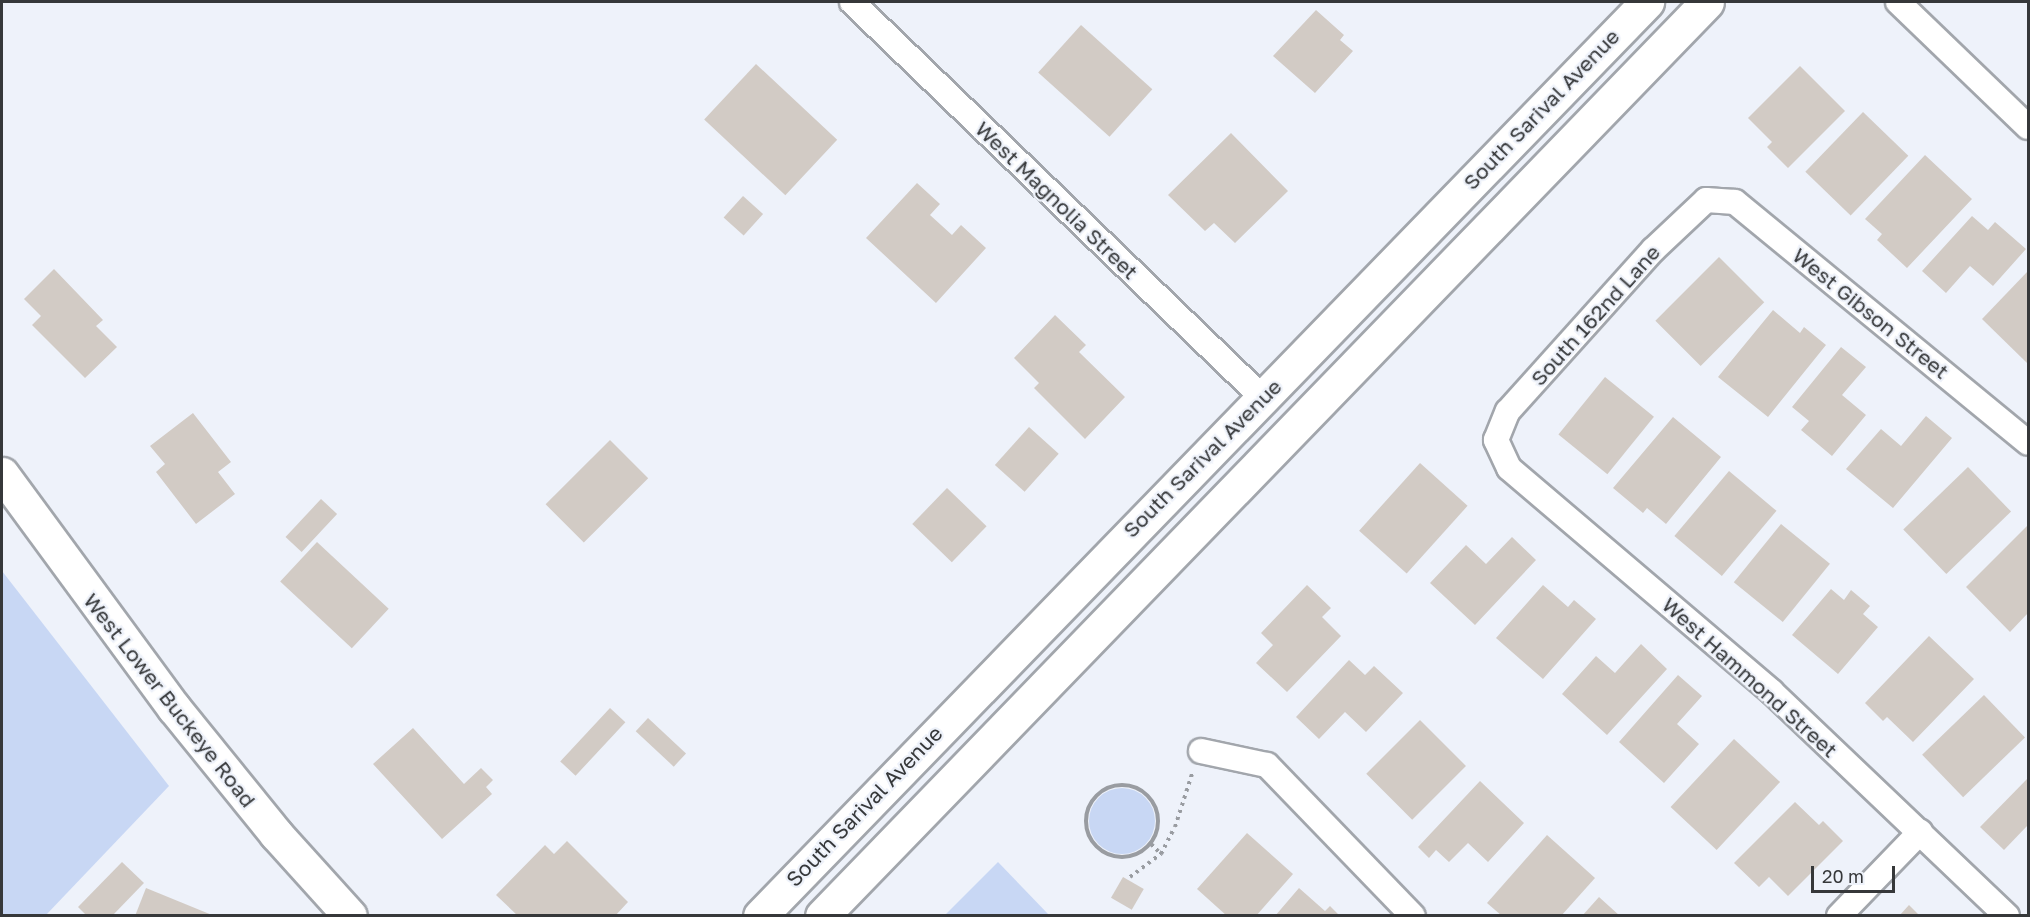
<!DOCTYPE html>
<style>
body{margin:0}
#map{position:relative;width:2030px;height:917px;overflow:hidden;background:#eef2fa;font-family:"Golos Text",sans-serif}
div>[style]{position:absolute}
.green>*{inset:0;background:#c8d7f4}
.round{border-radius:50%}
.building>*{inset:0;background:#d2cbc5;transform-origin:0 0}
.path>*{height:4px;margin-top:-2px;transform-origin:0;background:repeating-linear-gradient(90deg,#999ca1 0 3px,transparent 0 7.5px)}
.path>.ring{margin:-2px;padding:0;box-sizing:content-box;background:none;border:4px solid #999ca1;border-radius:50%}
.roads{filter:drop-shadow(2px 0 #a2a6ac) drop-shadow(-2px 0 #a2a6ac) drop-shadow(0 2px #a2a6ac) drop-shadow(0 -2px #a2a6ac)}
.minor>*{height:24px;margin:-12px;padding:0 12px;transform-origin:12px;border-radius:12px;background:#fff}
.secondary>*{height:33px;margin:-16.5px;padding:0 16.5px;transform-origin:16.5px;border-radius:16.5px;background:#fff}
span{translate:-50% -50%;white-space:nowrap;text-align:center;line-height:1.15;-webkit-text-stroke:4.5px #eef2fa;paint-order:stroke}
.street-label{font-size:21px;color:#36383a}
.frame{position:absolute;inset:0;border:3px solid #36383a;pointer-events:none}
.scale{position:absolute;left:1811px;top:866px;width:84px;height:27px;box-sizing:border-box;border:3px solid #36383a;border-top:0;padding-left:8px;font-size:18px;line-height:21px;white-space:nowrap;color:#36383a;-webkit-text-stroke:4px #eef2fa;paint-order:stroke}
</style>
<div id="map">
<div class="green">
<i style="clip-path:polygon(2px 571px,169px 786px,46px 915px,2px 915px)"></i>
<i class="round" style="left:1089px;top:788px;width:66px;height:66px"></i>
<i style="clip-path:polygon(998px 862px,1049px 915px,945px 915px)"></i>
</div>
<div class="building">
<i style="clip-path:polygon(1316px 10px,1344px 35px,1340px 40px,1353px 51px,1315px 93px,1273px 56px)"></i>
<i style="left:1081px;top:25px;width:96px;height:64px;rotate:42deg"></i>
<i style="left:756px;top:64px;width:111px;height:76px;rotate:43deg"></i>
<i style="clip-path:polygon(1800px 66px,1845px 111px,1788px 168px,1767px 147px,1772px 142px,1748px 118px)"></i>
<i style="left:1863px;top:112px;width:63px;height:83px;rotate:44deg"></i>
<i style="clip-path:polygon(1231px 133px,1288px 191px,1235px 243px,1214px 223px,1205px 231px,1168px 195px)"></i>
<i style="clip-path:polygon(1925px 155px,1972px 199px,1907px 268px,1877px 240px,1882px 234px,1865px 219px)"></i>
<i style="clip-path:polygon(917px 183px,940px 204px,930px 215px,952px 235px,961px 225px,986px 248px,936px 303px,866px 238px)"></i>
<i style="left:743px;top:196px;width:27px;height:29px;rotate:42deg"></i>
<i style="clip-path:polygon(1972px 216px,1988px 230px,1995px 222px,2026px 249px,1993px 286px,1970px 266px,1946px 293px,1922px 271px)"></i>
<i style="left:1719px;top:257px;width:64px;height:90px;rotate:45deg"></i>
<i style="clip-path:polygon(54px 269px,103px 320px,96px 326px,117px 347px,85px 378px,32px 325px,41px 316px,24px 299px)"></i>
<i style="clip-path:polygon(2028px 271px,2028px 362px,2027px 363px,1982px 319px)"></i>
<i style="clip-path:polygon(1773px 310px,1800px 333px,1804px 327px,1826px 345px,1768px 417px,1718px 377px)"></i>
<i style="clip-path:polygon(1055px 315px,1086px 345px,1079px 352px,1125px 397px,1085px 439px,1034px 388px,1039px 383px,1014px 358px)"></i>
<i style="clip-path:polygon(1841px 347px,1866px 367px,1842px 395px,1866px 415px,1832px 456px,1801px 430px,1809px 421px,1792px 407px)"></i>
<i style="left:1605px;top:377px;width:63px;height:74px;rotate:39deg"></i>
<i style="clip-path:polygon(193px 413px,231px 462px,218px 472px,235px 494px,196px 524px,156px 472px,165px 464px,150px 446px)"></i>
<i style="clip-path:polygon(1926px 416px,1952px 438px,1893px 508px,1846px 469px,1881px 429px,1901px 446px)"></i>
<i style="clip-path:polygon(1673px 417px,1721px 457px,1666px 524px,1647px 508px,1643px 513px,1613px 488px)"></i>
<i style="left:1029px;top:427px;width:40px;height:51px;rotate:42deg"></i>
<i style="left:610px;top:440px;width:54px;height:91px;rotate:45deg"></i>
<i style="left:1420px;top:463px;width:64px;height:91px;rotate:42deg"></i>
<i style="left:1968px;top:467px;width:62px;height:90px;rotate:46deg"></i>
<i style="left:1729px;top:471px;width:62px;height:85px;rotate:40deg"></i>
<i style="left:947px;top:488px;width:55px;height:50px;rotate:44deg"></i>
<i style="left:321px;top:499px;width:22px;height:52px;rotate:43deg"></i>
<i style="left:1781px;top:524px;width:63px;height:75px;rotate:39deg"></i>
<i style="clip-path:polygon(2027px 526px,2028px 613px,2010px 632px,1966px 587px)"></i>
<i style="clip-path:polygon(1512px 537px,1536px 560px,1475px 625px,1430px 583px,1466px 545px,1486px 564px)"></i>
<i style="left:317px;top:542px;width:98px;height:54px;rotate:43deg"></i>
<i style="clip-path:polygon(1307px 585px,1331px 608px,1322px 617px,1341px 636px,1287px 692px,1256px 663px,1273px 645px,1261px 633px)"></i>
<i style="clip-path:polygon(1543px 585px,1568px 607px,1574px 600px,1596px 619px,1543px 679px,1496px 638px)"></i>
<i style="clip-path:polygon(1831px 589px,1844px 600px,1851px 590px,1870px 606px,1863px 614px,1878px 627px,1838px 674px,1792px 635px)"></i>
<i style="clip-path:polygon(1929px 636px,1974px 679px,1913px 742px,1887px 717px,1883px 721px,1865px 703px)"></i>
<i style="clip-path:polygon(1641px 644px,1667px 669px,1607px 735px,1562px 694px,1596px 656px,1615px 673px)"></i>
<i style="clip-path:polygon(1349px 660px,1365px 675px,1374px 666px,1403px 693px,1366px 732px,1345px 712px,1319px 739px,1296px 717px)"></i>
<i style="clip-path:polygon(1678px 675px,1702px 696px,1677px 724px,1699px 744px,1664px 783px,1619px 742px)"></i>
<i style="left:1984px;top:695px;width:59px;height:86px;rotate:46deg"></i>
<i style="left:610px;top:708px;width:21px;height:73px;rotate:43deg"></i>
<i style="left:648px;top:718px;width:52px;height:18px;rotate:43deg"></i>
<i style="left:1420px;top:720px;width:65px;height:76px;rotate:45deg"></i>
<i style="clip-path:polygon(413px 728px,464px 784px,481px 768px,493px 780px,486px 787px,492px 794px,442px 839px,373px 764px)"></i>
<i style="left:1734px;top:739px;width:63px;height:93px;rotate:43deg"></i>
<i style="clip-path:polygon(2028px 778px,2028px 825px,2004px 850px,1980px 827px)"></i>
<i style="clip-path:polygon(1480px 781px,1524px 823px,1488px 862px,1468px 843px,1449px 862px,1436px 850px,1429px 858px,1418px 847px)"></i>
<i style="clip-path:polygon(1795px 802px,1819px 825px,1823px 821px,1843px 841px,1788px 896px,1769px 877px,1759px 887px,1734px 863px)"></i>
<i style="clip-path:polygon(1247px 833px,1293px 874px,1256px 916px,1227px 916px,1197px 889px)"></i>
<i style="clip-path:polygon(1547px 835px,1595px 878px,1561px 916px,1502px 916px,1487px 903px)"></i>
<i style="clip-path:polygon(567px 841px,628px 902px,615px 916px,518px 916px,496px 895px,545px 845px,554px 854px)"></i>
<i style="clip-path:polygon(122px 862px,144px 883px,112px 916px,87px 916px,78px 907px)"></i>
<i style="left:1123px;top:877px;width:24px;height:24px;rotate:30deg"></i>
<i style="clip-path:polygon(146px 888px,212px 915px,212px 916px,135px 916px)"></i>
<i style="clip-path:polygon(1299px 888px,1325px 911px,1330px 906px,1340px 916px,1275px 916px)"></i>
<i style="clip-path:polygon(1599px 897px,1620px 916px,1582px 916px)"></i>
<i style="clip-path:polygon(1909px 905px,1920px 916px,1899px 916px)"></i>
</div>
<div class="path">
<i class="ring" style="left:1086px;top:785px;width:68px;height:68px"></i>
<i style="left:1151px;top:844px;width:14px;rotate:45deg"></i>
<i style="left:1161px;top:854px;width:30px;rotate:-63deg"></i>
<i style="left:1175px;top:827px;width:56px;rotate:-72.2deg"></i>
<i style="left:1130px;top:877px;width:39px;rotate:-37deg"></i>
</div>
<div class="roads">
<div class="minor">
<i style="left:852px;top:2px;width:571px;rotate:43.94deg"></i>
<i style="left:1898px;top:2px;width:180px;rotate:43.9deg"></i>
<i style="left:1201px;top:751px;width:67px;rotate:12deg"></i>
<i style="left:1267px;top:765px;width:210px;rotate:46deg"></i>
<i style="left:1839px;top:916px;width:117px;rotate:-46deg"></i>
<i style="left:2007px;top:916px;width:325px;rotate:-136.4deg"></i>
<i style="left:1772px;top:692px;width:345px;rotate:-139.6deg"></i>
<i style="left:1509px;top:468px;width:31px;rotate:-115deg"></i>
<i style="left:1496px;top:440px;width:31px;rotate:-68deg"></i>
<i style="left:1508px;top:411px;width:217px;rotate:-48deg"></i>
<i style="left:1653px;top:250px;width:73px;rotate:-43.3deg"></i>
<i style="left:1706px;top:200px;width:29px;rotate:4deg"></i>
<i style="left:1735px;top:202px;width:379px;rotate:39.4deg"></i>
</div>
<div class="secondary">
<i style="left:2px;top:474px;width:290px;rotate:53.7deg"></i>
<i style="left:174px;top:708px;width:162px;rotate:51deg"></i>
<i style="left:276px;top:834px;width:110px;rotate:47.9deg"></i>
<i style="left:760px;top:916px;width:1274px;rotate:-45.86deg"></i>
<i style="left:822px;top:916px;width:1272px;rotate:-45.92deg"></i>
</div>
</div>
<div class="street-label">
<span style="left:1541px;top:109px;rotate:-46deg">South Sarival Avenue</span>
<span style="left:1057px;top:200px;rotate:44deg">West Magnolia Street</span>
<span style="left:1871px;top:313px;rotate:39deg">West Gibson Street</span>
<span style="left:1595px;top:315px;rotate:-48deg">South 162nd Lane</span>
<span style="left:1202px;top:458px;rotate:-45deg">South Sarival Avenue</span>
<span style="left:1750px;top:677px;rotate:42deg">West Hammond Street</span>
<span style="left:170px;top:700px;rotate:52deg">West Lower Buckeye Road</span>
<span style="left:864px;top:806px;rotate:-46deg">South Sarival Avenue</span>
</div>
<div class="frame"></div>
<div class="scale">20 m</div>
</div>
